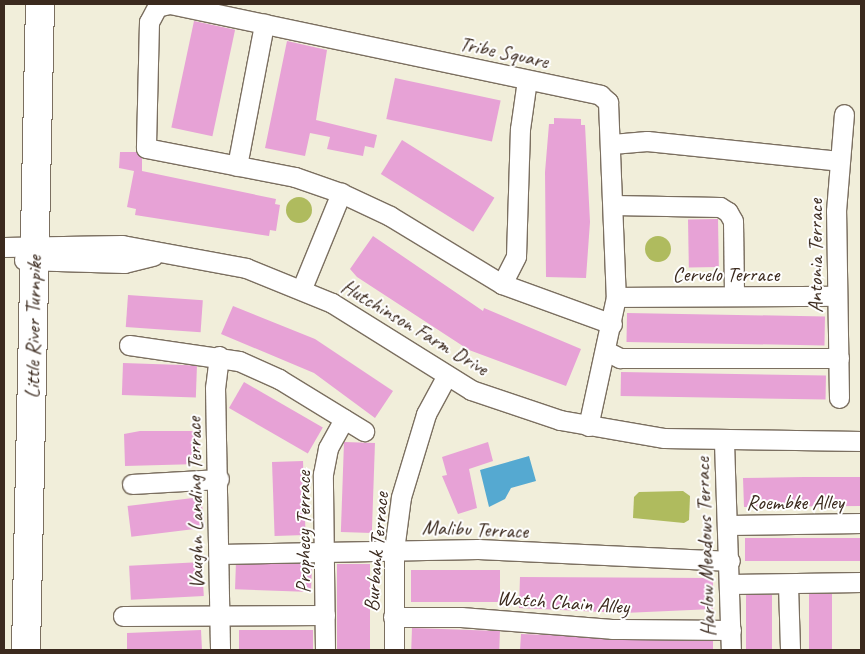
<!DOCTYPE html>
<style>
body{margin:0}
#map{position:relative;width:865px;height:654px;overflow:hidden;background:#f1eeda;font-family:Caveat,sans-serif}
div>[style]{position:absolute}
.green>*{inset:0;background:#afbb5e}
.round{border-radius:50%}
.water>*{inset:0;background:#55a9d1}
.building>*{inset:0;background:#e7a2d6;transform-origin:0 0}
.roads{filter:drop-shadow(1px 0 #7b6f60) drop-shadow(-1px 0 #7b6f60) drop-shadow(0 1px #7b6f60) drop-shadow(0 -1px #7b6f60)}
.minor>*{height:19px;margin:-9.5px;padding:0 9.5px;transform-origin:9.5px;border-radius:9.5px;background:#fff}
.highway>*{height:28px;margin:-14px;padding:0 14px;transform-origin:14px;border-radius:14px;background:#fff}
span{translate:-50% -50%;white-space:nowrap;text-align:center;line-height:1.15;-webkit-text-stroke:4px #fff;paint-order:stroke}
.street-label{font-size:21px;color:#3b2a1e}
.frame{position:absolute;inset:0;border:5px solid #3b2a1e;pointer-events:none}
</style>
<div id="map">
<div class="green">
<i class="round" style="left:286px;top:197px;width:26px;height:26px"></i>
<i class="round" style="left:645px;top:236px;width:26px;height:26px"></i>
<i style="clip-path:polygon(683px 491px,690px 496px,689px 520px,684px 523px,633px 518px,634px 497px,639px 492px)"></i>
</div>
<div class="water">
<i style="clip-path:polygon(529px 456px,536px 481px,511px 488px,505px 499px,489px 507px,480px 470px)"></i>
</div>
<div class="building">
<i style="left:194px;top:21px;width:42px;height:109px;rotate:12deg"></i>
<i style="clip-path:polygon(287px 41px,327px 50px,316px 120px,377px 135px,374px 148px,365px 146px,363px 156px,327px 149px,330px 137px,310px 133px,305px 156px,265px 148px)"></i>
<i style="left:395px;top:78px;width:108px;height:42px;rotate:12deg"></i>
<i style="clip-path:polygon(554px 118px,581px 119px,581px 125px,585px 125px,590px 222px,586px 278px,546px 277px,545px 172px,549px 124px,554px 124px)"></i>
<i style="left:402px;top:140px;width:109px;height:40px;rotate:32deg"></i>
<i style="clip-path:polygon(120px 152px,136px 152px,142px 158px,142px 171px,276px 199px,275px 204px,280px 205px,276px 231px,270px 230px,269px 236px,135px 215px,136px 209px,127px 207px,134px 171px,119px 168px)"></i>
<i style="left:718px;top:219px;width:48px;height:30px;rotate:89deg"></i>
<i style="clip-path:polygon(373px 236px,483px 311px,484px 308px,581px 349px,566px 386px,469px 350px,357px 277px,350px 269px)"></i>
<i style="left:128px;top:295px;width:75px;height:32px;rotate:4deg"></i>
<i style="clip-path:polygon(233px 306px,315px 339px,393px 391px,375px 418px,314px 373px,221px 334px)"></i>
<i style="left:627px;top:313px;width:198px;height:29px;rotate:1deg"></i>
<i style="left:123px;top:363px;width:74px;height:32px;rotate:2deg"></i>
<i style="left:621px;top:372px;width:205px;height:24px;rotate:1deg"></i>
<i style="left:244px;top:382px;width:91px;height:30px;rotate:30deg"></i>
<i style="clip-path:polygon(140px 431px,198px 431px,199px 464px,125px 466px,124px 434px)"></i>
<i style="left:344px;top:442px;width:31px;height:90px;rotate:2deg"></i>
<i style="clip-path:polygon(488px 442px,493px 461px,469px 469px,477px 508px,458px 514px,442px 476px,447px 475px,442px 457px)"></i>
<i style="left:303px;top:461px;width:74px;height:31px;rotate:88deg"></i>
<i style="clip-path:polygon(804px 477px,861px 477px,861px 506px,744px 507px,743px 478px)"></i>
<i style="left:201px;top:497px;width:31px;height:74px;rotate:83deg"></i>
<i style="left:861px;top:538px;width:23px;height:116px;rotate:90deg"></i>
<i style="left:202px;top:562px;width:34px;height:73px;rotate:87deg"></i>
<i style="left:312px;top:563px;width:29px;height:76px;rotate:92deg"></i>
<i style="left:370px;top:564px;width:86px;height:33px;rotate:90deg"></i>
<i style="left:411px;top:570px;width:89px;height:32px"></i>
<i style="clip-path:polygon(520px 577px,713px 578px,713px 609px,624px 613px,519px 608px)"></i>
<i style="left:809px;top:594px;width:23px;height:56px"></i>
<i style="left:746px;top:595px;width:26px;height:55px"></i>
<i style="left:412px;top:628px;width:88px;height:22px;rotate:2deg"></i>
<i style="clip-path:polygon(201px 630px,202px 650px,127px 650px,127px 633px)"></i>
<i style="left:239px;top:630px;width:74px;height:20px"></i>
<i style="clip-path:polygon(521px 634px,713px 641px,713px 650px,520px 650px)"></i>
</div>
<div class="roads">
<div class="minor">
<i style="left:169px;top:4px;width:12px;rotate:166deg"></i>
<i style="left:157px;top:7px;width:17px;rotate:118deg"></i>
<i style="left:149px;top:22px;width:126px;rotate:91.4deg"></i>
<i style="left:146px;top:148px;width:152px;rotate:11deg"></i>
<i style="left:295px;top:177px;width:49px;rotate:19.2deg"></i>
<i style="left:341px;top:193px;width:54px;rotate:25.1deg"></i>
<i style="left:390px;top:216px;width:131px;rotate:31.3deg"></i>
<i style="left:502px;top:284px;width:117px;rotate:20deg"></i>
<i style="left:170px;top:4px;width:440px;rotate:11.9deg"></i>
<i style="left:600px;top:95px;width:11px;rotate:41deg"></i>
<i style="left:608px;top:102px;width:195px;rotate:87.7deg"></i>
<i style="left:616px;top:297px;width:132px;rotate:102.2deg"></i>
<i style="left:612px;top:144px;width:35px;rotate:-5deg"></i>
<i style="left:647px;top:141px;width:193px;rotate:5.9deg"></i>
<i style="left:237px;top:166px;width:145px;rotate:-79.2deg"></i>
<i style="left:613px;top:205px;width:107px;rotate:1.1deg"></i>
<i style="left:720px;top:207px;width:9px;rotate:32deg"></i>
<i style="left:728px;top:212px;width:10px;rotate:61deg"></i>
<i style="left:733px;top:221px;width:75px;rotate:89.2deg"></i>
<i style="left:4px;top:247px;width:118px;rotate:-1deg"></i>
<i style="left:122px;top:245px;width:126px;rotate:10.5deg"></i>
<i style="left:246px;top:268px;width:93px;rotate:22.1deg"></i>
<i style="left:332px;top:303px;width:164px;rotate:32deg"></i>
<i style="left:471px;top:390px;width:94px;rotate:18.6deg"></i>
<i style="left:560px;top:420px;width:106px;rotate:9.8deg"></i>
<i style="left:664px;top:438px;width:197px;rotate:0.9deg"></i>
<i style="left:24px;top:260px;width:100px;rotate:1.7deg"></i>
<i style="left:124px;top:263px;width:30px;rotate:-14deg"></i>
<i style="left:502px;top:284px;width:31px;rotate:-63deg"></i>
<i style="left:516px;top:256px;width:127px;rotate:-88.2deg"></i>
<i style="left:520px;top:129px;width:49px;rotate:-81.9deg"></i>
<i style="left:302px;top:288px;width:103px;rotate:-67.7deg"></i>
<i style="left:616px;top:297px;width:221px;rotate:-0.3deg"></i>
<i style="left:129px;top:345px;width:111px;rotate:8.3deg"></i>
<i style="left:239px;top:361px;width:44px;rotate:24.2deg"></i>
<i style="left:279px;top:379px;width:100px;rotate:31.5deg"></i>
<i style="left:606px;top:351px;width:16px;rotate:27deg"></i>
<i style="left:620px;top:358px;width:219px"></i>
<i style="left:219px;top:356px;width:31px;rotate:97deg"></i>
<i style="left:215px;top:387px;width:263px;rotate:88.9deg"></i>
<i style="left:839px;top:398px;width:187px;rotate:-90.9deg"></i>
<i style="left:836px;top:211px;width:97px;rotate:-85.3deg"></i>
<i style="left:724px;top:442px;width:208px;rotate:88.1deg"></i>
<i style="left:132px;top:484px;width:87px;rotate:-3.3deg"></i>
<i style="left:729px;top:525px;width:132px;rotate:-0.9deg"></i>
<i style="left:219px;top:554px;width:259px;rotate:-1.1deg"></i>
<i style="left:478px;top:549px;width:252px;rotate:2.7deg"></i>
<i style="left:730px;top:584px;width:131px;rotate:-0.9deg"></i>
<i style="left:788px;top:585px;width:65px;rotate:88.2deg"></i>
<i style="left:123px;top:616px;width:202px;rotate:-0.3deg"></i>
<i style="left:393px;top:617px;width:68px"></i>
<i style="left:461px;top:617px;width:151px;rotate:4.5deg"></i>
<i style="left:612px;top:629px;width:119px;rotate:0.5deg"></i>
<i style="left:325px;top:650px;width:176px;rotate:-90.7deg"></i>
<i style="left:323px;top:474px;width:26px;rotate:-79deg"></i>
<i style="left:328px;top:448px;width:33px;rotate:-61deg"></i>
<i style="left:394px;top:650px;width:100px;rotate:-90deg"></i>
<i style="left:394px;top:550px;width:53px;rotate:-82.5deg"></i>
<i style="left:401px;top:497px;width:87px;rotate:-73.2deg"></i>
<i style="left:426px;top:414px;width:42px;rotate:-61.6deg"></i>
</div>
<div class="highway">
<i style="left:26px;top:650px;width:646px;rotate:-88.76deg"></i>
</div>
</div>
<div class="street-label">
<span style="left:504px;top:52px;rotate:12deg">Tribe Square</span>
<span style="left:815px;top:256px;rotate:-90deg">Antonia Terrace</span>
<span style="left:726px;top:274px">Cervelo Terrace</span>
<span style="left:33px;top:327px;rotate:-89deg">Little River Turnpike</span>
<span style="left:415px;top:327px;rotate:31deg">Hutchinson Farm Drive</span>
<span style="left:795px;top:502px">Roembke Alley</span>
<span style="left:195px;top:503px;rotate:-91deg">Vaughn Landing Terrace</span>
<span style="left:475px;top:529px;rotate:2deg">Malibu Terrace</span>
<span style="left:303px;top:532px;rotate:-90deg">Prophecy Terrace</span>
<span style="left:705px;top:547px;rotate:-92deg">Harlow Meadows Terrace</span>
<span style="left:376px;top:552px;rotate:-85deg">Burbank Terrace</span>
<span style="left:563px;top:602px;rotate:4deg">Watch Chain Alley</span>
</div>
<div class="frame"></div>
</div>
